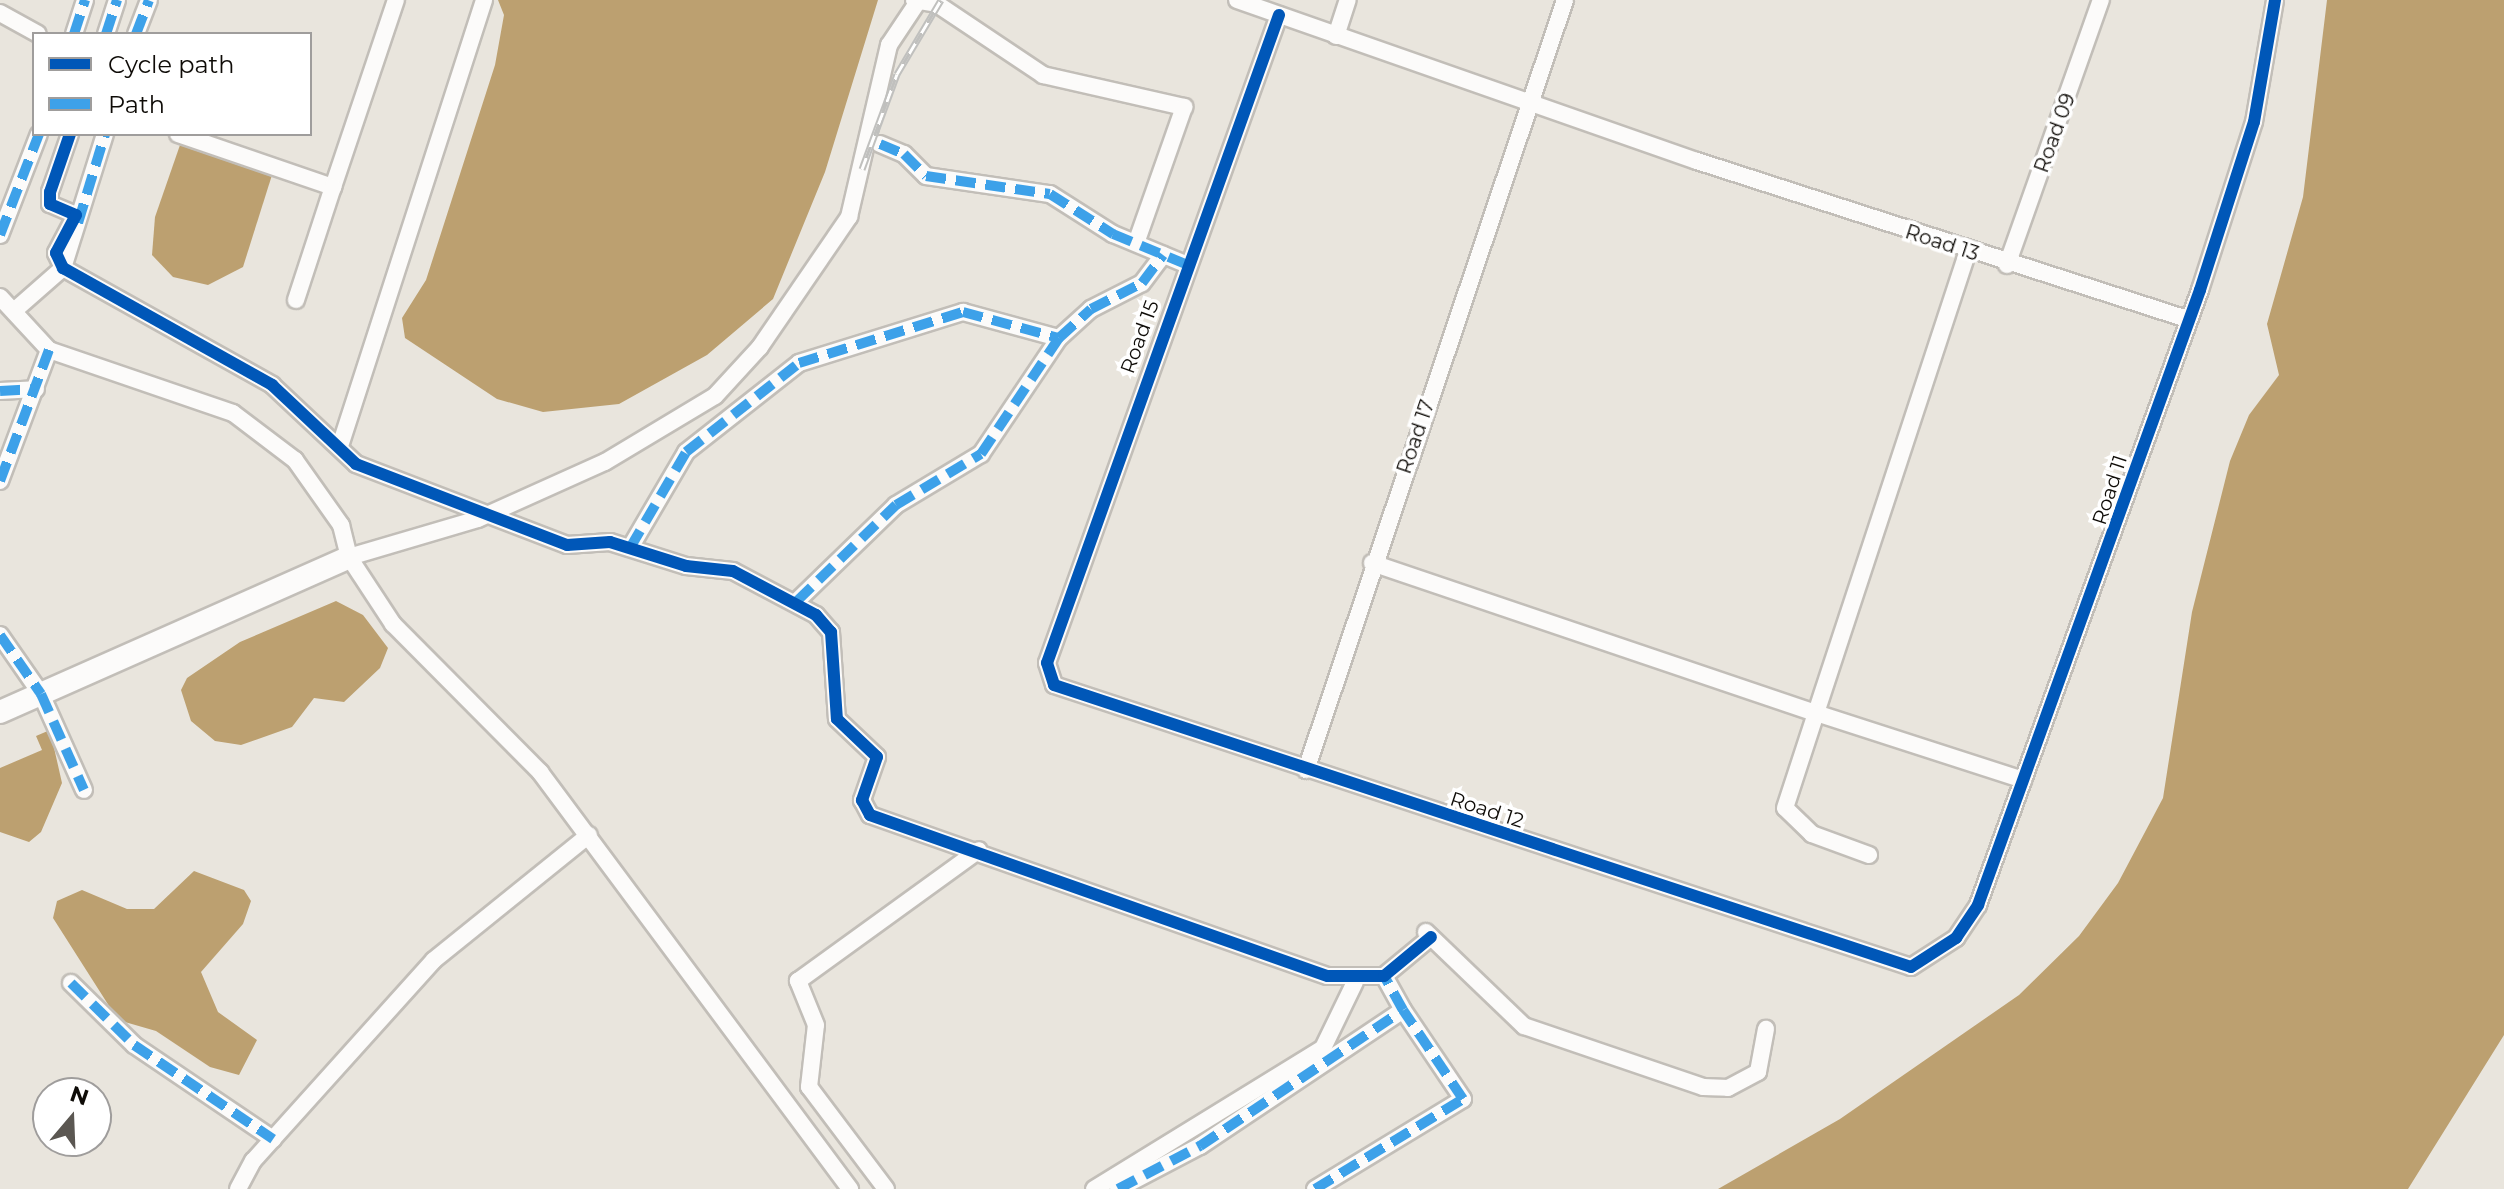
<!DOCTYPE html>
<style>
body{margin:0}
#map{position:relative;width:2504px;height:1189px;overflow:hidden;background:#e9e5dd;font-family:Montserrat,sans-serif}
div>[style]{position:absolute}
.water>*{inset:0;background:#bca070}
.roads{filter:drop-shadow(2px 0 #c2beb8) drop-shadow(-2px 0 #c2beb8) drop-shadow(0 2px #c2beb8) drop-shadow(0 -2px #c2beb8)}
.street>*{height:16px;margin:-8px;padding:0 8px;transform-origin:8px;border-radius:8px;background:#fcfbfa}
.secondary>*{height:22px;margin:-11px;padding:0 11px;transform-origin:11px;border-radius:11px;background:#fcfbfa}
.rail>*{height:7px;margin-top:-3.5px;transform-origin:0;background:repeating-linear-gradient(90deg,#fff 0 12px,#c0c0be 0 24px);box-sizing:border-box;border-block:2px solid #c0c0be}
.quiet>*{height:10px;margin-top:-5px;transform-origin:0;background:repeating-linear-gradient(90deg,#3da1e9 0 20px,transparent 0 30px)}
.cycleway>*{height:12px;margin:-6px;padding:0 6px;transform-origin:6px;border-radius:6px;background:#0057b8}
span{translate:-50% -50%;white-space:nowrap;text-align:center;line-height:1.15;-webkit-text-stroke:7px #fff;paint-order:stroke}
.street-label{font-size:20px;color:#0e0b07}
.legend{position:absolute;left:32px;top:32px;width:280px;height:104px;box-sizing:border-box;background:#fff;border:2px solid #9f9d9c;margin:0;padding:10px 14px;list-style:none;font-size:24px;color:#0e0b07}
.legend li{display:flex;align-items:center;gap:16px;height:40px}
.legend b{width:40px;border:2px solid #9f9d9c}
.north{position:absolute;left:32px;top:1077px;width:80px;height:80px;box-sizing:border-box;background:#fff;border:2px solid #9f9d9c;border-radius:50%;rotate:19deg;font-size:22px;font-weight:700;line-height:32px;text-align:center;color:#0e0b07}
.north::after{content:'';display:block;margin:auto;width:28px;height:36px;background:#5b5752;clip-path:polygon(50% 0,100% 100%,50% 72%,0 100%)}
</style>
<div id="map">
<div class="water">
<i style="clip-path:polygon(498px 0,878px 0,825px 172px,773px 299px,707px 355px,619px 404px,543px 412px,497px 399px,405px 338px,402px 318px,426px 280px,495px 65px,504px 15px)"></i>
<i style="clip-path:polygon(2327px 0,2504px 0,2504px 1035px,2408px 1189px,1718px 1189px,1840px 1119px,2019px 995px,2079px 936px,2118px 883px,2163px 798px,2192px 612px,2230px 461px,2249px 415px,2279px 375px,2267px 324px,2303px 197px)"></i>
<i style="clip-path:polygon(180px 145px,272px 175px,243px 267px,208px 285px,173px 277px,152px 255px,155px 217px)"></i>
<i style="clip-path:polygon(336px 601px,363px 615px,388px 648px,380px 668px,344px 702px,314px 698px,292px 727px,241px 745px,215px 741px,191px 721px,181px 690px,187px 678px,240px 642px)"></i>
<i style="clip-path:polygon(50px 730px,62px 783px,41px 832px,29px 842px,0 832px,0 768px,42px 750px,36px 736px)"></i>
<i style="clip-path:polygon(194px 871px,244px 890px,251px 901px,243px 924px,201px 972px,218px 1012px,257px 1040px,239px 1075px,210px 1067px,156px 1031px,118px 1020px,53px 918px,57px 901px,82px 890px,127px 909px,154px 909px)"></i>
</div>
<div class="roads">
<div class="street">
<i style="left:914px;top:0;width:23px;rotate:10deg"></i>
<i style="left:937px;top:4px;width:128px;rotate:33.8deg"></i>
<i style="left:1043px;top:75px;width:145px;rotate:12.8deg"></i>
<i style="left:1184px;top:107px;width:144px;rotate:109.4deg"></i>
<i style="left:1237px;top:0;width:487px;rotate:19.3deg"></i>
<i style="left:1697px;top:161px;width:515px;rotate:17.87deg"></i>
<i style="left:0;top:13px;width:43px;rotate:28.9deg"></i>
<i style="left:1279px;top:15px;width:688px;rotate:109.7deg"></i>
<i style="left:1047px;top:663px;width:23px;rotate:72deg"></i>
<i style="left:1054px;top:685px;width:902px;rotate:18.21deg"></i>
<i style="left:1911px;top:967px;width:54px;rotate:-32.8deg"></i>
<i style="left:1956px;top:938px;width:40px;rotate:-56deg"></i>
<i style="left:1978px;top:905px;width:654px;rotate:-70.15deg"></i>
<i style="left:2200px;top:290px;width:176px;rotate:-72.2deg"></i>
<i style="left:2254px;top:122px;width:124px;rotate:-80.2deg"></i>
<i style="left:74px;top:34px;width:36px;rotate:-72deg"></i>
<i style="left:106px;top:34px;width:36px;rotate:-72deg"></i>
<i style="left:136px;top:34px;width:36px;rotate:-69deg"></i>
<i style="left:1336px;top:36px;width:38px;rotate:-72deg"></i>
<i style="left:70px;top:134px;width:61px;rotate:109deg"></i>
<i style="left:50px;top:192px;width:12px;rotate:90deg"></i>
<i style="left:50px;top:204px;width:28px;rotate:23deg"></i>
<i style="left:76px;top:215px;width:43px;rotate:117.8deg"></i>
<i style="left:56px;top:253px;width:17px;rotate:65deg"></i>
<i style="left:63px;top:268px;width:240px;rotate:29.2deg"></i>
<i style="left:272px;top:385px;width:115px;rotate:43.2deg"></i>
<i style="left:356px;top:464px;width:226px;rotate:21deg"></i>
<i style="left:567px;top:545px;width:43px;rotate:-4deg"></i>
<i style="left:610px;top:542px;width:80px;rotate:17.5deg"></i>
<i style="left:686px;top:566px;width:47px;rotate:6.1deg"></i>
<i style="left:733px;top:571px;width:94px;rotate:27.9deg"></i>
<i style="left:816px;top:615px;width:23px;rotate:49deg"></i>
<i style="left:831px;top:632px;width:87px;rotate:86.1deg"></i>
<i style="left:837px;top:719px;width:55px;rotate:43.5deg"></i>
<i style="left:877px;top:757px;width:46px;rotate:109.2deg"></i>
<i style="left:862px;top:800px;width:17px;rotate:62deg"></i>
<i style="left:870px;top:815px;width:485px;rotate:19.4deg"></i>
<i style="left:1328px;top:976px;width:56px"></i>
<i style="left:1384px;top:976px;width:61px;rotate:-39.7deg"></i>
<i style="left:178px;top:134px;width:164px;rotate:18.9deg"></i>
<i style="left:333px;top:187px;width:197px;rotate:-71.4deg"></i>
<i style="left:880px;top:144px;width:26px;rotate:23deg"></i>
<i style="left:904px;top:154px;width:31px;rotate:45deg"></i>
<i style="left:926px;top:176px;width:125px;rotate:8.3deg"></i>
<i style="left:1050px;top:194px;width:75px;rotate:32.4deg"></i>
<i style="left:1113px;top:234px;width:81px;rotate:22.5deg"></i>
<i style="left:0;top:235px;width:108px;rotate:-68.9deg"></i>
<i style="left:2007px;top:265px;width:281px;rotate:-70.5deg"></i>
<i style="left:0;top:297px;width:72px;rotate:47.2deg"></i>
<i style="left:49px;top:350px;width:194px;rotate:18.9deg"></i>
<i style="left:233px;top:413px;width:78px;rotate:37.2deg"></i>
<i style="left:295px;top:460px;width:80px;rotate:54.7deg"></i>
<i style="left:341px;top:525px;width:33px;rotate:76deg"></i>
<i style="left:349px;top:557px;width:80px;rotate:56.7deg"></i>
<i style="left:393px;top:624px;width:209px;rotate:45.2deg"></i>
<i style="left:540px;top:772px;width:520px;rotate:53.37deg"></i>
<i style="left:296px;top:300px;width:119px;rotate:-71.9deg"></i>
<i style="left:15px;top:310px;width:64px;rotate:-41.2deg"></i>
<i style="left:63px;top:268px;width:140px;rotate:-72.6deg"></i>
<i style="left:0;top:391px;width:36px;rotate:-3deg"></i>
<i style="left:340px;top:446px;width:469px;rotate:-72.1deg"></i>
<i style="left:0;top:481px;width:140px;rotate:-69.5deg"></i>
<i style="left:630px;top:548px;width:111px;rotate:-59.7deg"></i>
<i style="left:686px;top:452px;width:144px;rotate:-38.2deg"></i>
<i style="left:799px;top:363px;width:172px;rotate:-17.3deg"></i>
<i style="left:963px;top:312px;width:99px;rotate:15.2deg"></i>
<i style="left:1059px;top:338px;width:43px;rotate:-42.2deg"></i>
<i style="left:1091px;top:309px;width:57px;rotate:-27deg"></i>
<i style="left:1142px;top:283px;width:35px;rotate:-53deg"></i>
<i style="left:349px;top:557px;width:134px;rotate:-16.4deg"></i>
<i style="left:478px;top:519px;width:139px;rotate:-24.2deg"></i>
<i style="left:605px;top:462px;width:128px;rotate:-31deg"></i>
<i style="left:715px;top:396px;width:67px;rotate:-47.4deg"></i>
<i style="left:760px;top:347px;width:158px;rotate:-55.6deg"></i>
<i style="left:849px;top:217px;width:177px;rotate:-76.9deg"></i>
<i style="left:889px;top:45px;width:54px;rotate:-56.3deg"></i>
<i style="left:1372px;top:563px;width:469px;rotate:18.7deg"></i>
<i style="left:1816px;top:713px;width:485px;rotate:-71.8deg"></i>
<i style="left:797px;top:601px;width:138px;rotate:-44.1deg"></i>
<i style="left:896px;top:505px;width:99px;rotate:-31deg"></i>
<i style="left:981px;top:454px;width:140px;rotate:-56.1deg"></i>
<i style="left:0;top:635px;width:72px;rotate:55.2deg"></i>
<i style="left:41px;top:694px;width:105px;rotate:65.9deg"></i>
<i style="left:1306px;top:770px;width:812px;rotate:-71.41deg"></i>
<i style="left:1869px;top:855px;width:61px;rotate:-159.8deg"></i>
<i style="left:1812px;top:834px;width:37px;rotate:-136deg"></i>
<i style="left:1785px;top:808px;width:100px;rotate:-71.9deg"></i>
<i style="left:1816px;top:713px;width:218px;rotate:17.9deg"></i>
<i style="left:1426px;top:932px;width:136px;rotate:43.8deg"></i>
<i style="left:1524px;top:1026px;width:189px;rotate:18.8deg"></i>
<i style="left:1703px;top:1087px;width:25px;rotate:2deg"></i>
<i style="left:1728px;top:1088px;width:34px;rotate:-28deg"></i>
<i style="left:1758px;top:1072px;width:44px;rotate:-79.5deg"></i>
<i style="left:71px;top:983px;width:88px;rotate:44.5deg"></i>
<i style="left:134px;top:1045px;width:168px;rotate:34.1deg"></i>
<i style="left:238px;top:1189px;width:32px;rotate:-62deg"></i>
<i style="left:253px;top:1161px;width:270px;rotate:-48deg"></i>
<i style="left:434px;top:960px;width:199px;rotate:-38.9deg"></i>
<i style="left:886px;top:1189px;width:128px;rotate:-127deg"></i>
<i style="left:809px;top:1087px;width:62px;rotate:-83.6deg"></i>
<i style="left:816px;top:1025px;width:48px;rotate:-112.2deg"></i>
<i style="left:798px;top:981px;width:223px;rotate:-35.9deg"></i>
<i style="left:1094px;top:1189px;width:269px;rotate:-31.6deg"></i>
<i style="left:1323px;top:1048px;width:73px;rotate:-64.1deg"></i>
<i style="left:1118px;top:1189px;width:93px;rotate:-27.7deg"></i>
<i style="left:1200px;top:1146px;width:244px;rotate:-33.8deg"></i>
<i style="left:1403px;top:1010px;width:39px;rotate:-119deg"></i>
<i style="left:1315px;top:1189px;width:173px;rotate:-31.3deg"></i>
<i style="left:1463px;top:1099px;width:107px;rotate:-124deg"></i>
</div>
<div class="secondary">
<i style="left:0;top:712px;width:382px;rotate:-23.9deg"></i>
</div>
</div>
<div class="rail">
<i style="left:862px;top:169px;width:101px;rotate:-69.8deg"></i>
<i style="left:897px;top:74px;width:86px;rotate:-59.3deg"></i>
</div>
<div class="quiet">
<i style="left:74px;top:34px;width:36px;rotate:-72deg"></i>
<i style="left:106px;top:34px;width:36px;rotate:-72deg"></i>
<i style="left:136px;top:34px;width:36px;rotate:-69deg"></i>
<i style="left:880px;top:144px;width:26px;rotate:23deg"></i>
<i style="left:904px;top:154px;width:31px;rotate:45deg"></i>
<i style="left:926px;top:176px;width:125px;rotate:8.3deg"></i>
<i style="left:1050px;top:194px;width:75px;rotate:32.4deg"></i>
<i style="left:1113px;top:234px;width:81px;rotate:22.5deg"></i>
<i style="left:78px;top:223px;width:93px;rotate:-73.1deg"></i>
<i style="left:0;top:235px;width:108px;rotate:-68.9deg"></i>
<i style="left:0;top:391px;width:36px;rotate:-3deg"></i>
<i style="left:0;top:481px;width:140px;rotate:-69.5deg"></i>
<i style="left:630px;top:548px;width:111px;rotate:-59.7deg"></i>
<i style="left:686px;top:452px;width:144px;rotate:-38.2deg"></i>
<i style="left:799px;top:363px;width:172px;rotate:-17.3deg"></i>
<i style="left:963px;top:312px;width:99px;rotate:15.2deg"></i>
<i style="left:1059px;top:338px;width:43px;rotate:-42.2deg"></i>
<i style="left:1091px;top:309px;width:57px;rotate:-27deg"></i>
<i style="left:1142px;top:283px;width:35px;rotate:-53deg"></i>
<i style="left:797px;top:601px;width:138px;rotate:-44.1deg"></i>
<i style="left:896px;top:505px;width:99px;rotate:-31deg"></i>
<i style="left:981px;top:454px;width:140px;rotate:-56.1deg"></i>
<i style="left:0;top:635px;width:72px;rotate:55.2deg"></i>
<i style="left:41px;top:694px;width:105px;rotate:65.9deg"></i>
<i style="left:71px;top:983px;width:88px;rotate:44.5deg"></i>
<i style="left:134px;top:1045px;width:168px;rotate:34.1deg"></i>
<i style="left:1118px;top:1189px;width:93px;rotate:-27.7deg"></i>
<i style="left:1200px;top:1146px;width:244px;rotate:-33.8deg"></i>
<i style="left:1403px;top:1010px;width:39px;rotate:-119deg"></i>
<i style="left:1315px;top:1189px;width:173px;rotate:-31.3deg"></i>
<i style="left:1463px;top:1099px;width:107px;rotate:-124deg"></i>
</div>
<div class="cycleway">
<i style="left:1279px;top:15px;width:688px;rotate:109.7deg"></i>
<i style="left:1047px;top:663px;width:23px;rotate:72deg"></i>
<i style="left:1054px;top:685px;width:902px;rotate:18.21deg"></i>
<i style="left:1911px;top:967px;width:54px;rotate:-32.8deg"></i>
<i style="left:1956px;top:938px;width:40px;rotate:-56deg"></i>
<i style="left:1978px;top:905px;width:654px;rotate:-70.15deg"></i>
<i style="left:2200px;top:290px;width:176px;rotate:-72.2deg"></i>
<i style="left:2254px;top:122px;width:124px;rotate:-80.2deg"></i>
<i style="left:70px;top:134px;width:61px;rotate:109deg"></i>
<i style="left:50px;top:192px;width:12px;rotate:90deg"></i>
<i style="left:50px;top:204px;width:28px;rotate:23deg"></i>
<i style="left:76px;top:215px;width:43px;rotate:117.8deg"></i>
<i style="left:56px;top:253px;width:17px;rotate:65deg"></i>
<i style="left:63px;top:268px;width:240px;rotate:29.2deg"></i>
<i style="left:272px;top:385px;width:115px;rotate:43.2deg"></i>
<i style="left:356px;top:464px;width:226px;rotate:21deg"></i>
<i style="left:567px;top:545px;width:43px;rotate:-4deg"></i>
<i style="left:610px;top:542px;width:80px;rotate:17.5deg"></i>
<i style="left:686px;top:566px;width:47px;rotate:6.1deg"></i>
<i style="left:733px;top:571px;width:94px;rotate:27.9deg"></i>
<i style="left:816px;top:615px;width:23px;rotate:49deg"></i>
<i style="left:831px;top:632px;width:87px;rotate:86.1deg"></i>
<i style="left:837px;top:719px;width:55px;rotate:43.5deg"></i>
<i style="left:877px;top:757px;width:46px;rotate:109.2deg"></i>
<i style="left:862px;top:800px;width:17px;rotate:62deg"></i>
<i style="left:870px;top:815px;width:485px;rotate:19.4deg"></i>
<i style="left:1328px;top:976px;width:56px"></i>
<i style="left:1384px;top:976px;width:61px;rotate:-39.7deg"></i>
</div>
<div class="street-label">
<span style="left:2055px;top:133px;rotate:-70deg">Road 09</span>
<span style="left:1942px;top:243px;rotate:18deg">Road 13</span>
<span style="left:1140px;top:337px;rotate:-70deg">Road 15</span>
<span style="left:1416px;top:437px;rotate:-71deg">Road 17</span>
<span style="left:2110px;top:490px;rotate:-72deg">Road 11</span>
<span style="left:1487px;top:810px;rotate:18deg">Road 12</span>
</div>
<ul class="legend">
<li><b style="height:10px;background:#0057b8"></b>Cycle path</li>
<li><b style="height:10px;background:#3da1e9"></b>Path</li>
</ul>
<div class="north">N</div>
</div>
